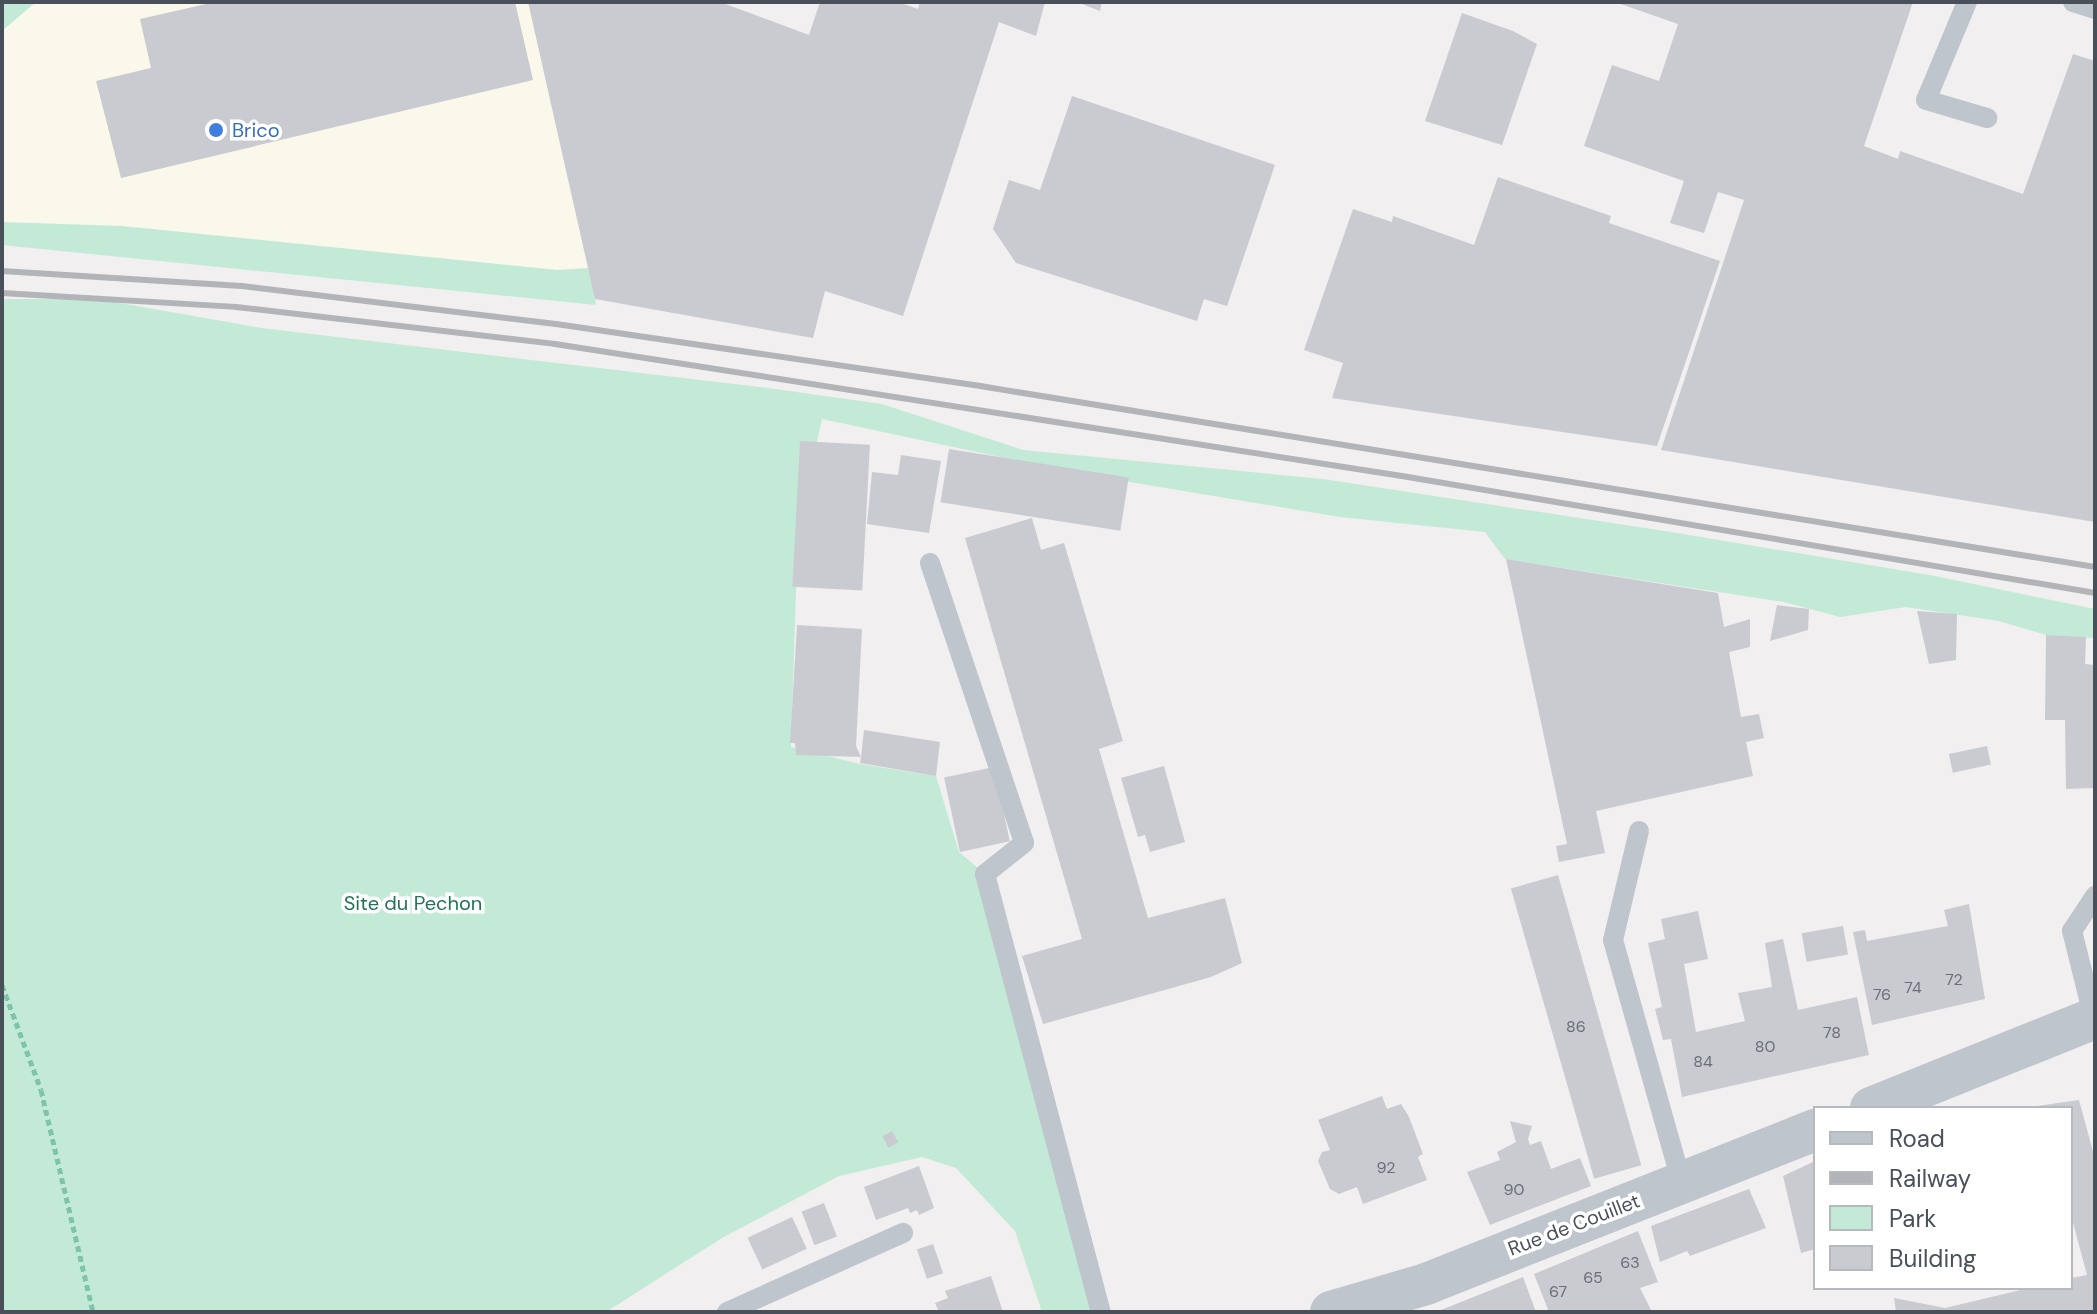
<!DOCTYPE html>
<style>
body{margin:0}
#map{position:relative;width:2097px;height:1314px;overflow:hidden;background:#f1efef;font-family:"DM Sans",sans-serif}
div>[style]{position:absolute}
.commercial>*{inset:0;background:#faf7eb}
.green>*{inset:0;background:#c3ead6}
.building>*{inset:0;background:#c9cbd1;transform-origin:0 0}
.path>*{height:5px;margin-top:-2.5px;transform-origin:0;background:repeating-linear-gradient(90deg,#7fc3a9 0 6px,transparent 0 10px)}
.lane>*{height:20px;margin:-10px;padding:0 10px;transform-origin:10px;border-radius:10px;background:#bfc5cc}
.street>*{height:42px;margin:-21px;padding:0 21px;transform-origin:21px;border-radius:21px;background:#bfc5cc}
.rail>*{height:6px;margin:-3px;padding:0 3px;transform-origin:3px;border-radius:3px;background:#b2b4b8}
.dots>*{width:22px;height:22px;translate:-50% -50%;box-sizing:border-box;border:4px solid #fff;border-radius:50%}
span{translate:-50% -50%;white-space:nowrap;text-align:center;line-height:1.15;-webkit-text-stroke:7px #fff;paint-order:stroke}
.number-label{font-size:16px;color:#696f78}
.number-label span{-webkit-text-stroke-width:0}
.shop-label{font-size:20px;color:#366cbe}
.left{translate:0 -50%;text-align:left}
.park-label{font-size:20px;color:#227353}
.street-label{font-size:20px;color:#49505a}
.frame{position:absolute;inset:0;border:4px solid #49505a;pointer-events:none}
.legend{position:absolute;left:1813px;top:1106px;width:260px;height:184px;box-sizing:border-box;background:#fff;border:2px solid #b6b9bd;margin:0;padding:10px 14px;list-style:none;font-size:24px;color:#49505a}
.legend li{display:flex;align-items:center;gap:16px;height:40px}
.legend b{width:40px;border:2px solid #b6b9bd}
</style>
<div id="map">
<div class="commercial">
<i style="clip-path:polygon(36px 2px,535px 2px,591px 268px,557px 270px,132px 227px,2px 223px,2px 30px)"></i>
</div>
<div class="green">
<i style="clip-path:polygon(2px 2px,36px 2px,2px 31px)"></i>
<i style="clip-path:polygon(2px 222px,122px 226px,557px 270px,591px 268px,596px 305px,2px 245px)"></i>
<i style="clip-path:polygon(2px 299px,97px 299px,261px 328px,768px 388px,882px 404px,1023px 450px,1323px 479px,1671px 532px,1935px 576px,2095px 609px,2095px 638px,2046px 635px,1999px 621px,1906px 607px,1840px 617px,1784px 602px,1505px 559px,1485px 532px,1340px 517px,1076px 473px,822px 419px,798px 527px,791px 747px,860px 764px,936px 776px,959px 852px,985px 874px,1094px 1312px,1042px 1312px,1015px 1231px,956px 1168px,922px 1157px,839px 1176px,722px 1238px,606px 1312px,2px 1312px)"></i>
</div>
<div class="building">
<i style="clip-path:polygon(215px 2px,515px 2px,533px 80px,121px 178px,96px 81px,151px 68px,140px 19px)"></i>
<i style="clip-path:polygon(528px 2px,720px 2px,809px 35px,820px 2px,898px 2px,918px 9px,920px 2px,1045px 2px,1036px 36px,999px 22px,903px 316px,825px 291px,813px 338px,595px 299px)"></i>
<i style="clip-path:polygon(1077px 2px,1102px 2px,1100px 11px)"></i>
<i style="clip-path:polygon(1615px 2px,1913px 2px,1864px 146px,1898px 159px,1900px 151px,2023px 194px,2073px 54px,2095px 61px,2095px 522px,1661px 450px,1744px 200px,1718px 192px,1704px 233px,1670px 223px,1684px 181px,1584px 146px,1612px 65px,1659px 81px,1678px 24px)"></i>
<i style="clip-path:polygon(1462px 13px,1513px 31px,1537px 44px,1502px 145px,1425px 121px)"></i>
<i style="clip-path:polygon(1072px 96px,1275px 165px,1227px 306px,1204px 299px,1197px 321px,1016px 263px,993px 229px,1009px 180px,1040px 190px)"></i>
<i style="clip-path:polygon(1498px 177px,1611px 216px,1609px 223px,1720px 261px,1657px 446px,1332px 398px,1343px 363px,1304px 350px,1353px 209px,1392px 222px,1393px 216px,1474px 245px)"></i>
<i style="left:800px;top:441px;width:70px;height:146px;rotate:3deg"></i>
<i style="left:949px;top:449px;width:182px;height:54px;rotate:9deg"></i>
<i style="clip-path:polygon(901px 455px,941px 461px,929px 533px,867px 524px,872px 472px,898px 475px)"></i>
<i style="clip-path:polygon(1032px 518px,1041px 550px,1064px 543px,1123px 741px,1099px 749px,1148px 918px,1225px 898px,1242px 963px,1211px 977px,1043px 1024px,1022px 956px,1082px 939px,965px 538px)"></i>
<i style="clip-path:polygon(1506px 559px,1718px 593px,1724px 627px,1750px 619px,1750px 647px,1729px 652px,1741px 717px,1759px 714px,1764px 738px,1746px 742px,1753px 776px,1596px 811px,1605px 853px,1559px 862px,1556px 846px,1567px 844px)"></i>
<i style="clip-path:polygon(1777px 605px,1809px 609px,1808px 630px,1770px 641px)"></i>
<i style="clip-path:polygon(1917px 611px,1957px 614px,1956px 660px,1929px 664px)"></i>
<i style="clip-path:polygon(797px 625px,862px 629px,856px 746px,861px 757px,864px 730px,940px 742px,936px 776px,860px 763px,861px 757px,796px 755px,795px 743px,790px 743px)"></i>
<i style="clip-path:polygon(2046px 635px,2086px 637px,2085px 664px,2095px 665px,2095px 788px,2066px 789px,2065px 720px,2045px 720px)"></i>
<i style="left:1987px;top:746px;width:19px;height:39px;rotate:78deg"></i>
<i style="clip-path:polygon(1164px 766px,1185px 842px,1150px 852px,1145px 835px,1138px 837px,1121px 778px)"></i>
<i style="left:994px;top:767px;width:76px;height:51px;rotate:78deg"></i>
<i style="left:1558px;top:875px;width:302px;height:49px;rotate:74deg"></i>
<i style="clip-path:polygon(1969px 904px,1985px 999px,1872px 1025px,1853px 932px,1865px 930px,1867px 941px,1948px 926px,1944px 910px)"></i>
<i style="clip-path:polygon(1698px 911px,1708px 959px,1684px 964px,1696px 1032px,1745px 1021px,1738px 993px,1772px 987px,1765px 943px,1783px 939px,1798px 1010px,1857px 997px,1869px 1055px,1682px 1097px,1671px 1039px,1663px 1040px,1655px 1009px,1662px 1007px,1648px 943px,1665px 939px,1661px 919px)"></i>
<i style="left:1843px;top:926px;width:29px;height:42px;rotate:80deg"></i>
<i style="clip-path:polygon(1382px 1096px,1387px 1109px,1401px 1104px,1409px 1117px,1423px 1154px,1418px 1157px,1427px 1180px,1363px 1204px,1357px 1187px,1339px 1194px,1330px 1189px,1318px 1161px,1322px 1152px,1330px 1150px,1318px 1120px)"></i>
<i style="clip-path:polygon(2079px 1100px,2095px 1159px,2095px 1312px,1896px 1312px,1894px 1298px,1945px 1308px,2029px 1288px,2071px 1288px,2071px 1278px,2087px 1275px,2071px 1215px,2071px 1108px,2037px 1106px)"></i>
<i style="clip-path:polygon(1510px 1121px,1532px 1126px,1528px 1139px,1530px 1145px,1541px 1141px,1551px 1169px,1580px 1158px,1591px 1186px,1490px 1225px,1467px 1172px,1500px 1160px,1497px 1152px,1516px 1142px)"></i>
<i style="left:892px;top:1131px;width:13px;height:11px;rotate:61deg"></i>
<i style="clip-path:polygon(1815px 1161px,1815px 1249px,1801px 1253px,1783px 1176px)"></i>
<i style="clip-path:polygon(919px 1166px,934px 1208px,919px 1215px,917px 1210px,910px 1213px,908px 1208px,876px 1220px,864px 1187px)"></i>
<i style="clip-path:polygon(1749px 1189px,1766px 1228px,1690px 1256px,1687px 1251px,1660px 1262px,1651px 1226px)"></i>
<i style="left:824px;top:1203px;width:36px;height:24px;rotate:69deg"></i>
<i style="left:792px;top:1217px;width:35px;height:49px;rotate:65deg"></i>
<i style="clip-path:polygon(1638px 1231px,1658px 1282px,1640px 1288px,1652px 1312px,1549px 1312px,1534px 1274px)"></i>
<i style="left:933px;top:1244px;width:31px;height:17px;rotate:71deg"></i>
<i style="clip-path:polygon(991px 1276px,1003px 1312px,939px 1312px,935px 1303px,948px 1298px,945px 1291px)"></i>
<i style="clip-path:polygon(1523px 1277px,1536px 1312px,1436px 1312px,1491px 1290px)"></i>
</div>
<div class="path">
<i style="left:2px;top:985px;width:112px;rotate:69.6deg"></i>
<i style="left:41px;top:1090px;width:228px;rotate:76.8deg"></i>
</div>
<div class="lane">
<i style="left:1967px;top:2px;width:106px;rotate:112.7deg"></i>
<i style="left:1926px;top:100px;width:64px;rotate:16.4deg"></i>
<i style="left:2073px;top:2px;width:23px;rotate:18deg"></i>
<i style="left:930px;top:563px;width:295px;rotate:71.4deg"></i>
<i style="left:1024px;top:843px;width:50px;rotate:141.5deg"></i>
<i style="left:985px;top:874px;width:453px;rotate:75.2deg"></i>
<i style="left:1639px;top:831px;width:112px;rotate:103.4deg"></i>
<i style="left:1613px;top:940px;width:254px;rotate:74.2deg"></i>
<i style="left:2094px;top:1019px;width:91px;rotate:-104deg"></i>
<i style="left:2072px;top:931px;width:42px;rotate:-56.7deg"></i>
<i style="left:727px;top:1312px;width:193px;rotate:-24.2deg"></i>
</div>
<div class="street">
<i style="left:1871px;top:1108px;width:241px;rotate:-21.9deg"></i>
<i style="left:1331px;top:1312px;width:99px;rotate:-16.4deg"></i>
<i style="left:1426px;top:1284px;width:418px;rotate:-21.6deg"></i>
</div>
<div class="rail">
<i style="left:2px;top:271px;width:240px;rotate:3.6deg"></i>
<i style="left:242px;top:286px;width:316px;rotate:6.9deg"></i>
<i style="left:556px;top:324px;width:429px;rotate:8.3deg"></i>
<i style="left:980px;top:386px;width:1130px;rotate:9.22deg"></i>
<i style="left:2px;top:293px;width:234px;rotate:3.4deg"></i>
<i style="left:236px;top:307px;width:321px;rotate:6.6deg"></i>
<i style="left:555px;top:344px;width:857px;rotate:8.86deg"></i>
<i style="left:1402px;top:476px;width:703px;rotate:9.58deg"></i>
</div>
<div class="dots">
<i style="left:216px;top:130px;background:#3f7fe0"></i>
</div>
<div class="number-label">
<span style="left:1954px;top:980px">72</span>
<span style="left:1913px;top:988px">74</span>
<span style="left:1882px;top:995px">76</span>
<span style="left:1576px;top:1027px">86</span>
<span style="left:1832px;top:1033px">78</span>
<span style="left:1765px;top:1047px">80</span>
<span style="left:1703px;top:1062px">84</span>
<span style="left:1386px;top:1168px">92</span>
<span style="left:1514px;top:1190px">90</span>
<span style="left:1630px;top:1263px">63</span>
<span style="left:1593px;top:1278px">65</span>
<span style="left:1558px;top:1292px">67</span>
</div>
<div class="shop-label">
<span class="left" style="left:232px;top:130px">Brico</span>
</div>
<div class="park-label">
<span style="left:413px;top:903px">Site du Pechon</span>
</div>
<div class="street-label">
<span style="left:1574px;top:1225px;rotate:-21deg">Rue de Couillet</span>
</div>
<div class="frame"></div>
<ul class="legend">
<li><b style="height:10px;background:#bfc5cc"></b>Road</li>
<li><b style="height:10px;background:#b2b4b8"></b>Railway</li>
<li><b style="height:22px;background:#c3ead6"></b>Park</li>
<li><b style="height:22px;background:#c9cbd1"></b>Building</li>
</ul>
</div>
